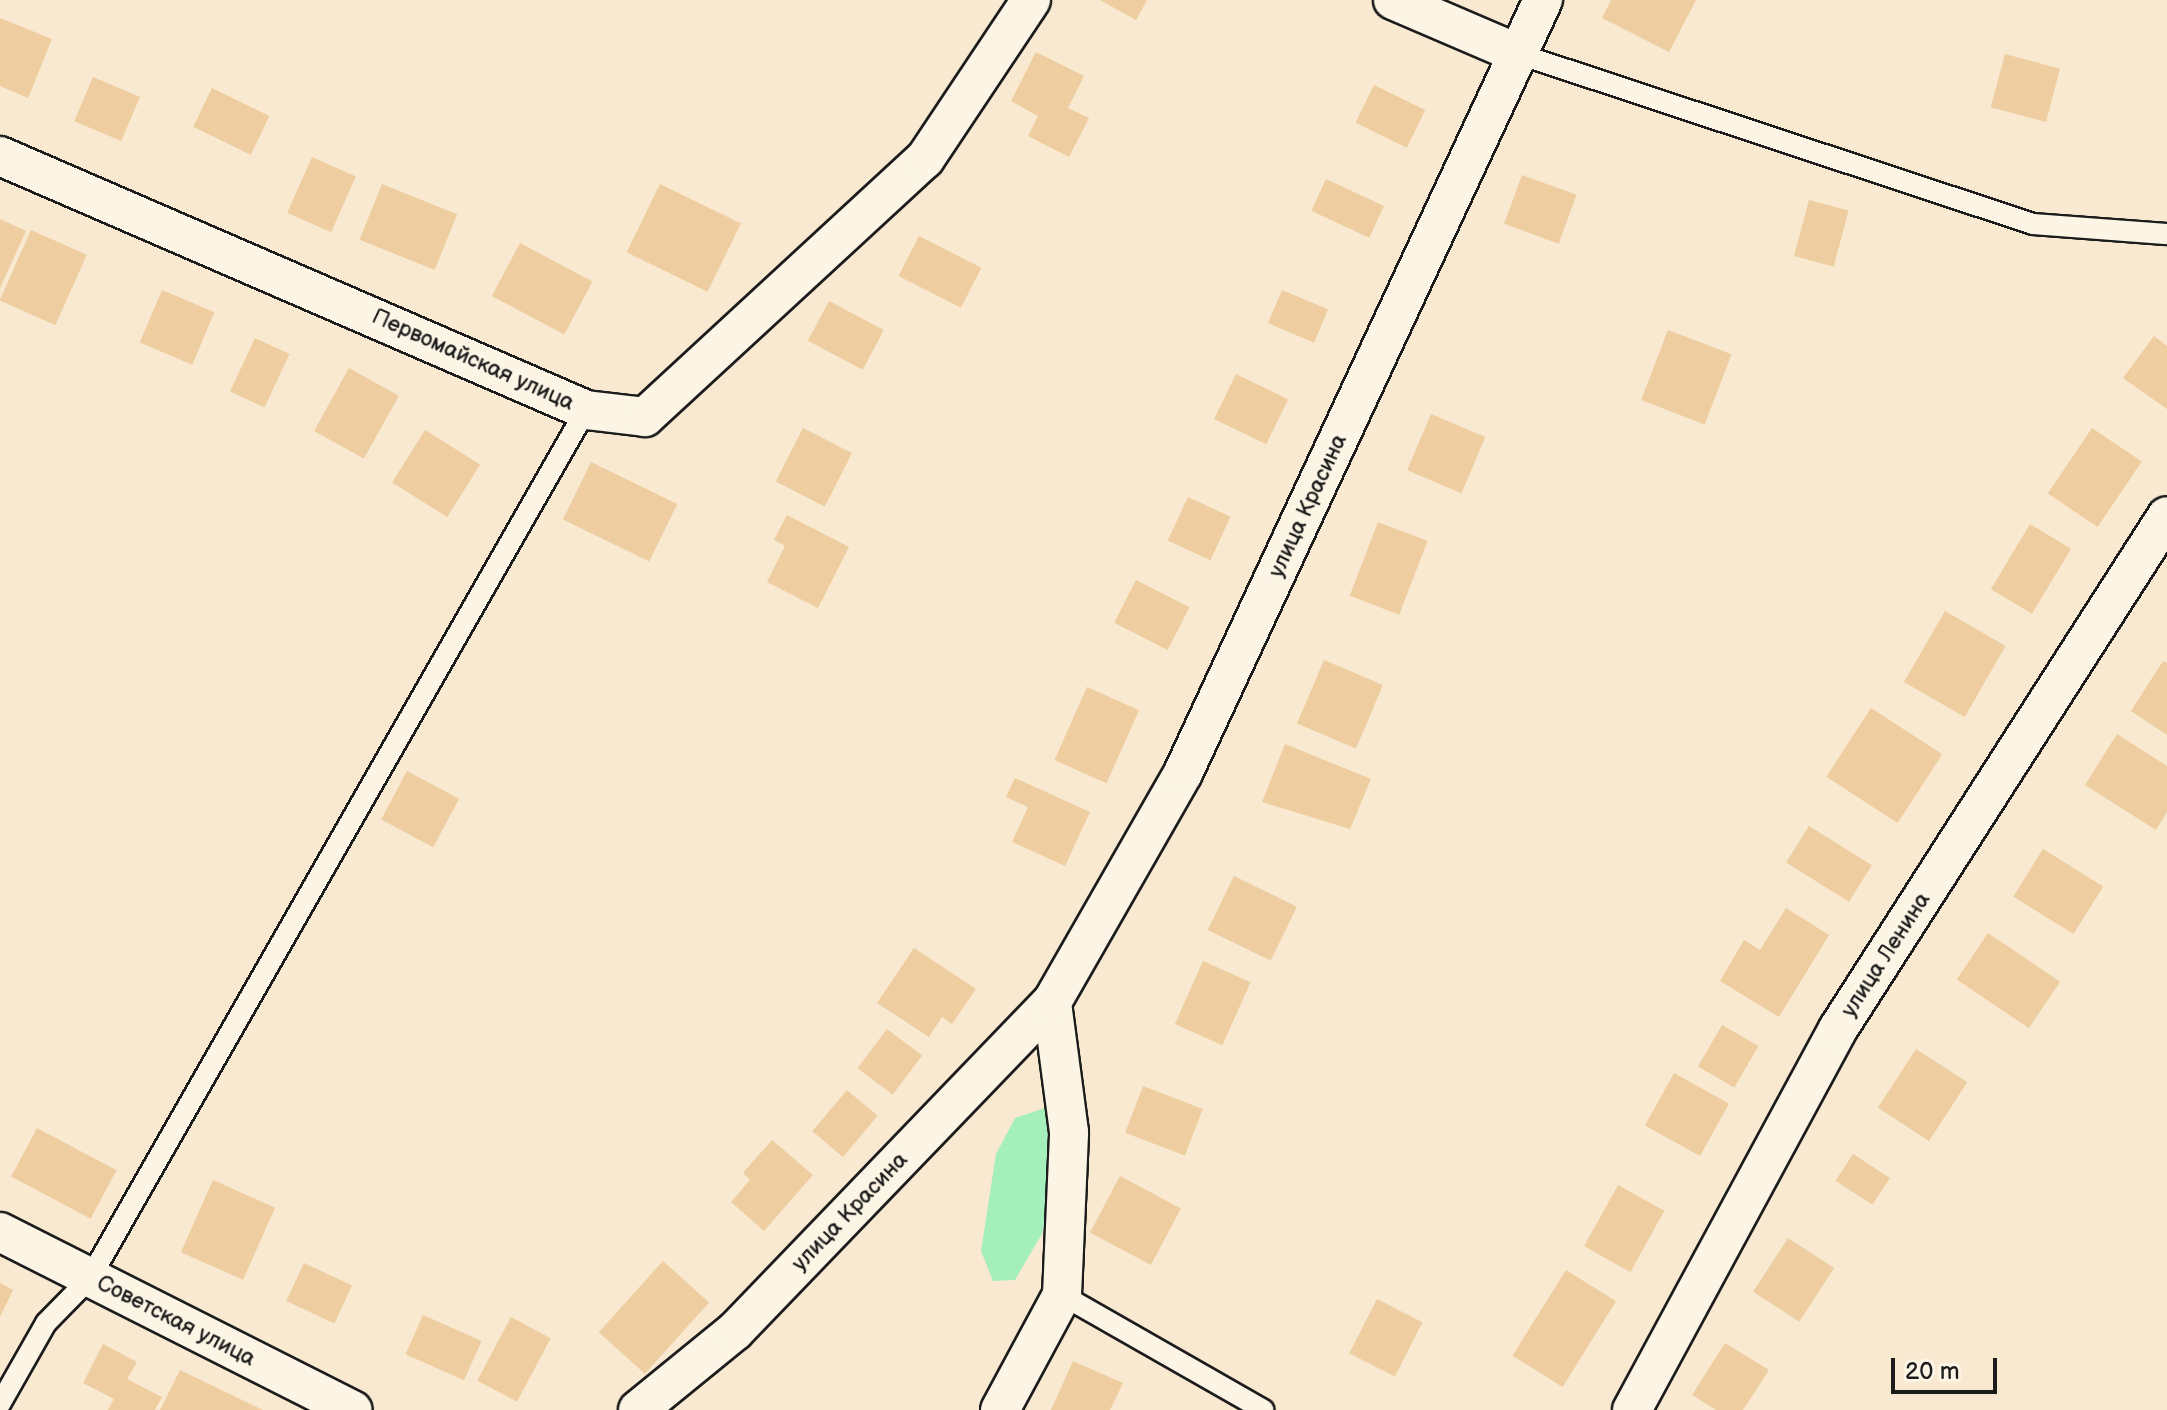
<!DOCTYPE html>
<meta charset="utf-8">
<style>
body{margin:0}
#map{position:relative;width:2167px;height:1410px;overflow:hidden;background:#f8e9d0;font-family:"Balsamiq Sans",sans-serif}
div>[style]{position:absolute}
.green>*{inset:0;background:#a5efbd}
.building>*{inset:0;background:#eecda0;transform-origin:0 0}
.roads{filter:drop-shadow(2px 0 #1c1c1c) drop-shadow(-2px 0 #1c1c1c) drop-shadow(0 2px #1c1c1c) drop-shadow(0 -2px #1c1c1c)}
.service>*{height:20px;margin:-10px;padding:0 10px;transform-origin:10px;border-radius:10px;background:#fcf5e5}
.minor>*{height:38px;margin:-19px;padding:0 19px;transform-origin:19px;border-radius:19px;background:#fcf5e5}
span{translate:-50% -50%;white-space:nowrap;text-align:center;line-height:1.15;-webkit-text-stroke:7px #fcf5e5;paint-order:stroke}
.street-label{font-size:22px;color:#1c1c1c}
.scale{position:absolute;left:1891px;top:1358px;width:106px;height:36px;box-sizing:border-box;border:4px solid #1c1c1c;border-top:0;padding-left:10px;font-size:24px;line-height:28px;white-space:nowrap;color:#1c1c1c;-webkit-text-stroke:6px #fcf5e5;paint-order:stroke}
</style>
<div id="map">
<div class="green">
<i style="clip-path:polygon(1045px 1108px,1056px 1144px,1043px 1232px,1015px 1280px,993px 1281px,981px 1251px,996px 1154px,1015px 1118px)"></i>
</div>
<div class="building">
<i style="clip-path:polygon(1100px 0,1147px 0,1136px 20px)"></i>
<i style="clip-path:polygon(1611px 0,1696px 0,1669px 52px,1602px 18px)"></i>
<i style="clip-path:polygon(0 18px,52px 39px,28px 98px,0 86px)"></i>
<i style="clip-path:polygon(1036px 52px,1084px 76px,1068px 108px,1089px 118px,1069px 157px,1028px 136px,1038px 116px,1011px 101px)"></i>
<i style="left:2005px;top:54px;width:57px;height:55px;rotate:15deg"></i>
<i style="left:93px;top:77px;width:51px;height:48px;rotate:23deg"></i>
<i style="left:1374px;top:85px;width:57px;height:42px;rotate:26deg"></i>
<i style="left:212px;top:88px;width:64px;height:43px;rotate:26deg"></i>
<i style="left:312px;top:157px;width:48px;height:61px;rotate:24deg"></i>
<i style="left:1522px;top:175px;width:58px;height:52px;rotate:20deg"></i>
<i style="left:1326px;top:179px;width:64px;height:35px;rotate:25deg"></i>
<i style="left:382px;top:184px;width:81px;height:60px;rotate:22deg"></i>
<i style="left:660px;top:184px;width:90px;height:76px;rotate:26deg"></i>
<i style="left:1809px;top:200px;width:41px;height:58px;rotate:15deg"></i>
<i style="clip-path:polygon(0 219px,26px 231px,0 288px)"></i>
<i style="left:31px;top:230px;width:61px;height:77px;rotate:24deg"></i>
<i style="left:919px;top:236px;width:70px;height:45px;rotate:27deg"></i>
<i style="left:520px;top:243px;width:82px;height:60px;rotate:28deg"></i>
<i style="left:162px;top:290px;width:57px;height:57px;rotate:23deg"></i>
<i style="left:1282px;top:290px;width:50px;height:36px;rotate:23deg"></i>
<i style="left:829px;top:301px;width:62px;height:45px;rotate:28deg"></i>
<i style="left:1668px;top:330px;width:68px;height:75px;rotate:21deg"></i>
<i style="clip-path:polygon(2154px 336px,2167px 346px,2167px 409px,2123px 378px)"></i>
<i style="left:255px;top:338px;width:38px;height:59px;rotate:25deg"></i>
<i style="left:349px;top:368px;width:57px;height:72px;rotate:29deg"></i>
<i style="left:1236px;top:374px;width:58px;height:50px;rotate:26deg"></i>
<i style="left:1431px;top:414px;width:59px;height:61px;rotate:23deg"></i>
<i style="left:803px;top:428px;width:55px;height:60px;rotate:27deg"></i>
<i style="left:2092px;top:428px;width:60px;height:79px;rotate:34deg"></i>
<i style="left:425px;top:430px;width:65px;height:62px;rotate:32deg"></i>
<i style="left:591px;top:462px;width:96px;height:64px;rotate:26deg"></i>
<i style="left:1188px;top:497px;width:47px;height:48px;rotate:25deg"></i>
<i style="clip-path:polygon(787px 515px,849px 547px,818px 608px,767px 582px,785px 546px,774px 540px)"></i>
<i style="left:1378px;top:522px;width:53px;height:79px;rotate:21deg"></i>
<i style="left:2030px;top:524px;width:48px;height:76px;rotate:31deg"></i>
<i style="left:1136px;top:580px;width:60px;height:48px;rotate:27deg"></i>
<i style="left:1945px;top:611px;width:70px;height:82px;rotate:30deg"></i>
<i style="left:1324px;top:660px;width:64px;height:69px;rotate:23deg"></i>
<i style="clip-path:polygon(2163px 661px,2167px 663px,2167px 735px,2131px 711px)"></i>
<i style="left:1087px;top:687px;width:57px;height:80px;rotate:24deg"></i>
<i style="left:1871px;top:708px;width:85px;height:82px;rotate:33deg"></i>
<i style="clip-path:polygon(2117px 734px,2167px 766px,2167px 812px,2156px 830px,2085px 785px)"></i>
<i style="clip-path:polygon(1285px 744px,1371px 779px,1350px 829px,1262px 802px)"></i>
<i style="left:407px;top:771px;width:59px;height:55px;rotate:28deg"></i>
<i style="clip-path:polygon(1015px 778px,1090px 812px,1065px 866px,1012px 842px,1028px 807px,1006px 797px)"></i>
<i style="left:1809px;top:826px;width:74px;height:43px;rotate:32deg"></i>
<i style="left:2043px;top:849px;width:71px;height:56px;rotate:32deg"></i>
<i style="left:1234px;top:876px;width:70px;height:60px;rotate:26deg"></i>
<i style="clip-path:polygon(1786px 908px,1829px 935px,1779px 1017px,1720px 981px,1744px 940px,1760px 950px)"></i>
<i style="left:1988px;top:933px;width:87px;height:56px;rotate:34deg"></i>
<i style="clip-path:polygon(914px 948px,976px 989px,952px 1024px,942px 1017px,929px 1037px,877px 1003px)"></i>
<i style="left:1203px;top:961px;width:52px;height:69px;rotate:24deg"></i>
<i style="left:1722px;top:1025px;width:42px;height:48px;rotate:30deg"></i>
<i style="left:887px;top:1029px;width:44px;height:49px;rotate:37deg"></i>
<i style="left:1916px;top:1049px;width:61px;height:70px;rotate:33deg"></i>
<i style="left:1674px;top:1073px;width:63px;height:60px;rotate:29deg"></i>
<i style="left:1143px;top:1086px;width:64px;height:50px;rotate:21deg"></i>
<i style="left:847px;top:1090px;width:40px;height:54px;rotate:40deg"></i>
<i style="left:37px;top:1128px;width:90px;height:55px;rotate:28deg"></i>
<i style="clip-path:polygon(772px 1140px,813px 1175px,764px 1231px,731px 1202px,750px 1180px,743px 1173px)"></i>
<i style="left:1853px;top:1154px;width:44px;height:32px;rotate:33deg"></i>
<i style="left:1120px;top:1176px;width:69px;height:64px;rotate:28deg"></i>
<i style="left:213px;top:1180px;width:68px;height:79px;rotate:24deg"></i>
<i style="left:1618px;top:1185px;width:53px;height:70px;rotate:29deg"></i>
<i style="left:1788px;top:1238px;width:55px;height:64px;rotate:33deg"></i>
<i style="left:663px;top:1261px;width:62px;height:96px;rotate:42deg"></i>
<i style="left:304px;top:1263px;width:53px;height:42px;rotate:25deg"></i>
<i style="left:1566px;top:1270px;width:59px;height:101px;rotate:32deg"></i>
<i style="clip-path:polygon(0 1283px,13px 1290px,0 1317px)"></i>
<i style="left:1377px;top:1299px;width:51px;height:61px;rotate:27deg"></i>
<i style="left:423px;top:1315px;width:64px;height:43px;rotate:24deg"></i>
<i style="left:511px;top:1317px;width:45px;height:72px;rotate:28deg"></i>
<i style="clip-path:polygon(1725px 1343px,1769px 1370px,1743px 1410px,1716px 1410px,1692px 1395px)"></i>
<i style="clip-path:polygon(103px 1344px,137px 1362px,127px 1379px,162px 1397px,155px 1410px,108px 1410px,114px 1399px,83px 1383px)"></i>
<i style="clip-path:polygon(1073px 1361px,1123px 1383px,1110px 1410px,1051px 1410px)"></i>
<i style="clip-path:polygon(180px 1370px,263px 1410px,160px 1410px)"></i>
</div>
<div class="roads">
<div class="service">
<i style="left:1519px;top:54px;width:541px;rotate:18.3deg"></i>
<i style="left:2033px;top:224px;width:134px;rotate:4.3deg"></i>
<i style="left:1062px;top:1295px;width:232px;rotate:29.7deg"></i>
<i style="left:0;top:1404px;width:93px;rotate:-60.4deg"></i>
<i style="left:46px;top:1323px;width:63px;rotate:-45.6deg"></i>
<i style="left:90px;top:1278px;width:1000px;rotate:-60.26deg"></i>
</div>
<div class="minor">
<i style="left:1393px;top:0;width:137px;rotate:23.2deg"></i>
<i style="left:0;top:156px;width:639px;rotate:23.43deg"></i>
<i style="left:586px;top:410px;width:59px;rotate:6.8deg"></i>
<i style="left:645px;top:417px;width:381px;rotate:-42.7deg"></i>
<i style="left:925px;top:159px;width:191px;rotate:-56.3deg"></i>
<i style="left:0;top:1232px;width:395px;rotate:26.8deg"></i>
<i style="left:638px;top:1410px;width:125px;rotate:-39.2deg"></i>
<i style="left:735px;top:1331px;width:457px;rotate:-46.1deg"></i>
<i style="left:1000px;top:1410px;width:131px;rotate:-61.7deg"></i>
<i style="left:1062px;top:1295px;width:163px;rotate:-87.5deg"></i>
<i style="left:1069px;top:1132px;width:131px;rotate:-97.5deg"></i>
<i style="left:1052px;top:1002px;width:264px;rotate:-60.2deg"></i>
<i style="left:1183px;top:773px;width:853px;rotate:-65.03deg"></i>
<i style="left:1632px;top:1410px;width:433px;rotate:-61.6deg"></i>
<i style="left:1838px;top:1029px;width:609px;rotate:-57.33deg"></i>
</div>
</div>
<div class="street-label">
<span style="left:473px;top:360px;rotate:24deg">Первомайская улица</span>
<span style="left:1308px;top:506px;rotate:-65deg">улица Красина</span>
<span style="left:1886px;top:955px;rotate:-57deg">улица Ленина</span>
<span style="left:850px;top:1212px;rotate:-46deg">улица Красина</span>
<span style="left:176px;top:1321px;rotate:27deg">Советская улица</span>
</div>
<div class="scale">20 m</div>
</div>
